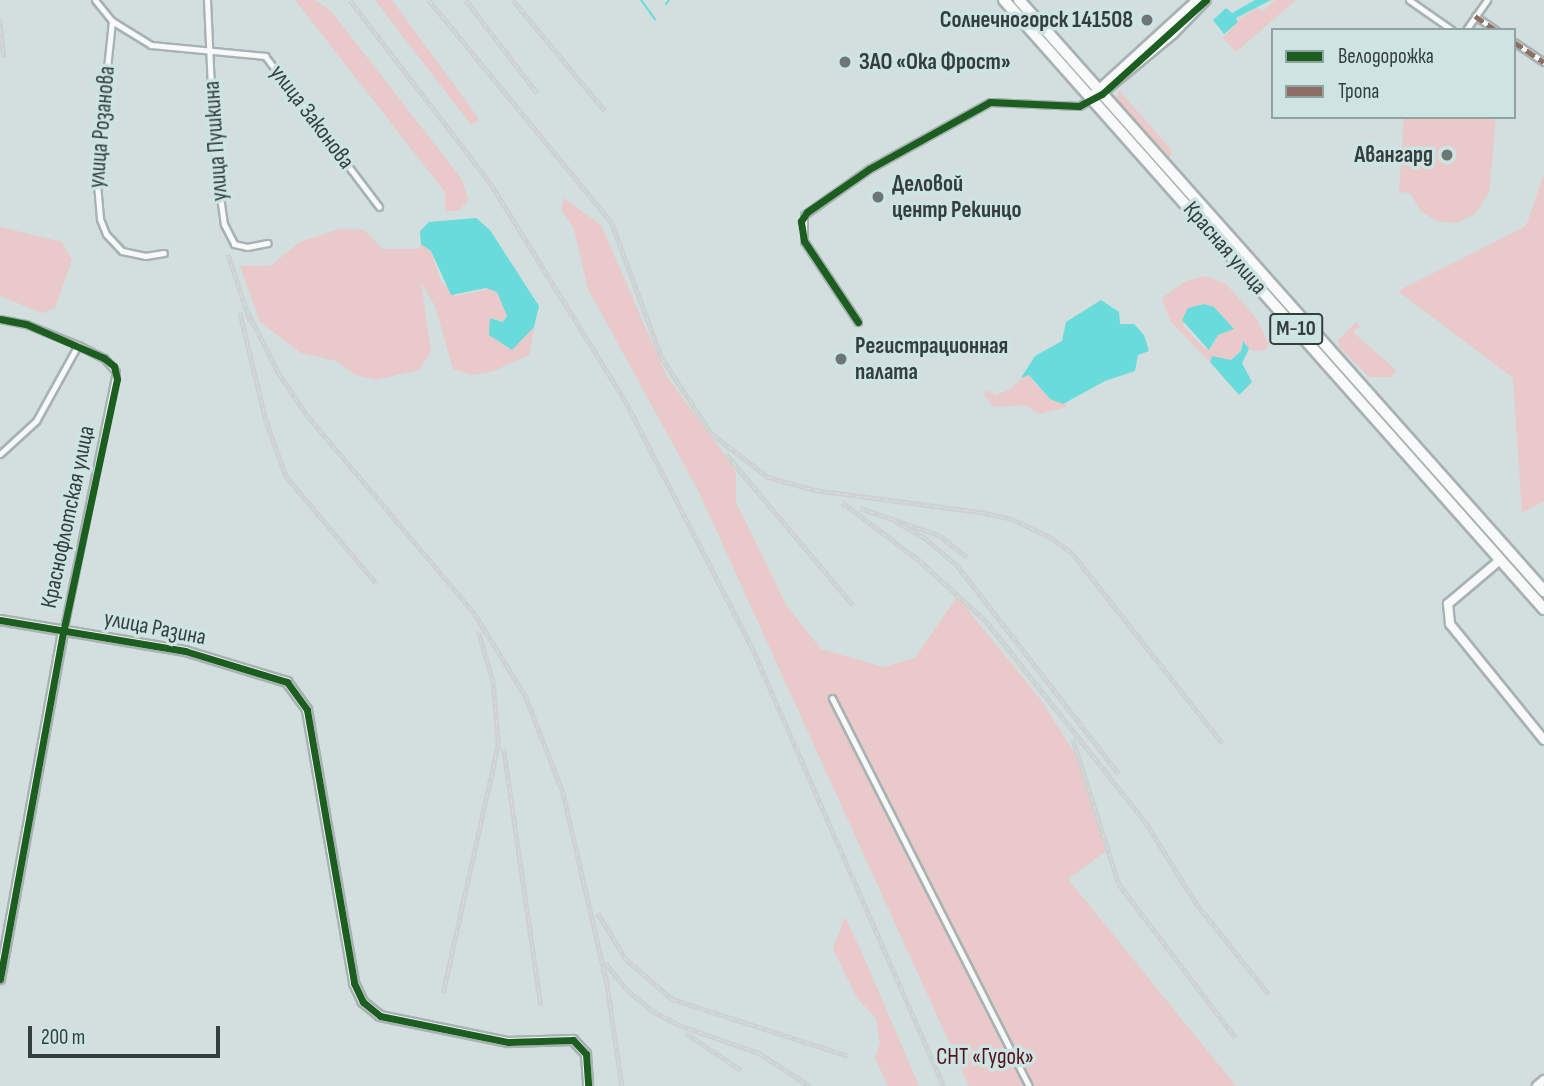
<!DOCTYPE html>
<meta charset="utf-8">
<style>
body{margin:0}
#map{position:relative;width:1544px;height:1086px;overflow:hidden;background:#d2dfde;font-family:"Sofia Sans Condensed",sans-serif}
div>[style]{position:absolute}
.green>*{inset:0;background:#e9c9ca}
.water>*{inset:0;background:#68dbda}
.stream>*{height:2px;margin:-1px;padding:0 1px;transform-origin:1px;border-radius:1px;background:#68dbda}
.roads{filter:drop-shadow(2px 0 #a8b2b2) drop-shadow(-2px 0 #a8b2b2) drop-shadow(0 2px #a8b2b2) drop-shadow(0 -2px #a8b2b2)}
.street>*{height:5px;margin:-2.5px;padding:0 2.5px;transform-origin:2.5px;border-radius:2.5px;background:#f8fafa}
.secondary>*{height:8px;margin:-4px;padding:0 4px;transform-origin:4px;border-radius:4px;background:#f8fafa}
.highway>*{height:10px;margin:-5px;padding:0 5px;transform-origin:5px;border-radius:5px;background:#f8fafa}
.rail>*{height:4.5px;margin-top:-2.25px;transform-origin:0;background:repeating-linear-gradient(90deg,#cde4e3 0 5px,#cdd1d0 0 10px);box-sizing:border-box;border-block:2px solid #cdd1d0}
.quiet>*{height:5px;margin-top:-2.5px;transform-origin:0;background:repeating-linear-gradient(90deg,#8d6e63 0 10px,transparent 0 15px)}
.cycleway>*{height:7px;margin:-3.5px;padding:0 3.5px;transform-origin:3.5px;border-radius:3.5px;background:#1b5e20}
.dots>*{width:19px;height:19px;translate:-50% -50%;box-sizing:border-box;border:4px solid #cde4e3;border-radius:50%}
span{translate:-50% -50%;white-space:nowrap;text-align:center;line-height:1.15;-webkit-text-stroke:7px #cde4e3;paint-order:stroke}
.shield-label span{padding:2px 5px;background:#cde4e3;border:2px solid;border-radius:5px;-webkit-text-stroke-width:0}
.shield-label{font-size:21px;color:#343e3d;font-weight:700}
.poi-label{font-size:23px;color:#343e3d;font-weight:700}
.right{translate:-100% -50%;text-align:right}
.left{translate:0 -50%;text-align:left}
.street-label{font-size:23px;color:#343e3d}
.park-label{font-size:23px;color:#52121c}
.legend{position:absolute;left:1271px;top:28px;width:245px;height:91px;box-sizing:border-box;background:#cde4e3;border:2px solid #90a2a1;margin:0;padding:9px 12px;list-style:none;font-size:21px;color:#343e3d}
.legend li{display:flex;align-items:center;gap:14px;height:35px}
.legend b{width:35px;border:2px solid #90a2a1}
.scale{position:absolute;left:28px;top:1026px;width:192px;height:32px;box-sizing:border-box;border:4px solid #343e3d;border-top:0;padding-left:9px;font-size:21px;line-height:24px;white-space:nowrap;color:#343e3d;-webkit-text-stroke:5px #cde4e3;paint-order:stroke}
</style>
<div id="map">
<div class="green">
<i style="clip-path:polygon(295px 0,315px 0,331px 11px,461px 178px,469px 200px,458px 211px,445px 211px,445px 192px)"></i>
<i style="clip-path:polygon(375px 0,392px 0,479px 119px,471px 125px)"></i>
<i style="clip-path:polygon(1275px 0,1296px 0,1236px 52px,1223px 38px,1239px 19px,1258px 7px,1262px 12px)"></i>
<i style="clip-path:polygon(1119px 90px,1172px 151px,1170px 158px,1116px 101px)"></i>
<i style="clip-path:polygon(1404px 117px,1496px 117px,1489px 193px,1475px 214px,1456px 223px,1436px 221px,1420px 210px,1410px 193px,1399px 192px)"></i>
<i style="clip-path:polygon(1544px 174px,1544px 501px,1522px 513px,1513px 378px,1398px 291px,1526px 226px)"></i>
<i style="clip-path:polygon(564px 198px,601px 225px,667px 377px,730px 462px,736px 473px,736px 502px,786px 605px,821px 649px,883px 667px,915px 658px,957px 597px,1041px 700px,1079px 760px,1106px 851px,1068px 879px,1236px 1086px,969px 1086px,698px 490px,588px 289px,574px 229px,561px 209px)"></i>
<i style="clip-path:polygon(0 227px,62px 242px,72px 260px,55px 308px,42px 313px,0 296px)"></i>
<i style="clip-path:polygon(339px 229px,364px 230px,383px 249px,418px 249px,421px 244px,431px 251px,441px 281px,456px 296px,493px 288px,502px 298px,507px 316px,504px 322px,494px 318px,493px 329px,508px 349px,534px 327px,529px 355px,494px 371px,472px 375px,453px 369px,435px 306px,421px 283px,431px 351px,419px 370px,376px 380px,356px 375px,336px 361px,301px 353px,260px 322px,240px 266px,270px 266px,300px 242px)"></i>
<i style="clip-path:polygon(evenodd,1205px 276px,1226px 284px,1257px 319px,1269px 345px,1266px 350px,1252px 351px,1241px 343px,1241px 351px,1231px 360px,1214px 357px,1210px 362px,1170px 321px,1162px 298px,1186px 281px,1205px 276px,1204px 304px,1214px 307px,1234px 329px,1218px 335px,1212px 347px,1205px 349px,1183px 326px,1188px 308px,1204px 304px)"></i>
<i style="clip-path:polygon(1356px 322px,1360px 326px,1353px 332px,1397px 371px,1391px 377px,1369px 377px,1340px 348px,1338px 340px)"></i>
<i style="clip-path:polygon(1027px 374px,1050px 399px,1066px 403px,1066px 407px,1040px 414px,1025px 405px,994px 407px,984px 395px,986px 390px,995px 395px,1009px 390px)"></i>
<i style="clip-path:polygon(845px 917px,863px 955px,919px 1086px,888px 1086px,875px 1058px,880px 1043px,876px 1018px,857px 998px,833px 949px)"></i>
</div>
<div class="water">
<i style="clip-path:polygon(1255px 0,1271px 0,1236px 18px,1238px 22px,1224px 34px,1213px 20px,1226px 8px,1232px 13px)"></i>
<i style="clip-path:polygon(476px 218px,490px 230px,539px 306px,534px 327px,512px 350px,489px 335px,490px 318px,503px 322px,507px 316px,497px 292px,486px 288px,451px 295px,431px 251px,421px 244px,420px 231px,429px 222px)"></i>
<i style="clip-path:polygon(1101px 300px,1119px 312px,1120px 324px,1134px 324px,1144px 335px,1149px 351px,1138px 355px,1135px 371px,1105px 381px,1063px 404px,1050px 399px,1029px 375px,1021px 378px,1035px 356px,1062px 341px,1066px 322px)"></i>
<i style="clip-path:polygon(1204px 304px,1214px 307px,1234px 329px,1218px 335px,1209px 350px,1182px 320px,1188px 308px)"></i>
<i style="clip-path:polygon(1243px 341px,1249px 349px,1242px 363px,1252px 382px,1239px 395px,1210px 362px,1212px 356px,1231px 360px,1241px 351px)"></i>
</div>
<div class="stream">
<i style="left:641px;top:0;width:24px;rotate:54deg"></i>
<i style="left:666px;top:4px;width:5px;rotate:-53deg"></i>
</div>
<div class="roads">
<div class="street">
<i style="left:95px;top:0;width:27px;rotate:51deg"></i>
<i style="left:112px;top:21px;width:152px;rotate:96deg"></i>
<i style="left:96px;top:172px;width:47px;rotate:85.1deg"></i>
<i style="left:100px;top:219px;width:16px;rotate:68deg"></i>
<i style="left:106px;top:234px;width:23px;rotate:47deg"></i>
<i style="left:122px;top:251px;width:24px;rotate:12deg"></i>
<i style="left:145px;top:256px;width:19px;rotate:-9deg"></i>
<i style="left:207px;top:0;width:155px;rotate:87.4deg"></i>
<i style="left:214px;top:155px;width:70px;rotate:81.8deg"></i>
<i style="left:224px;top:224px;width:22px;rotate:63deg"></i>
<i style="left:234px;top:244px;width:13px;rotate:13deg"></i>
<i style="left:247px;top:247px;width:21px;rotate:-11deg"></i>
<i style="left:1409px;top:0;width:52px;rotate:34.9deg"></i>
<i style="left:1475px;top:16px;width:25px;rotate:34deg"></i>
<i style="left:112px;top:21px;width:46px;rotate:31.6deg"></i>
<i style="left:151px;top:45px;width:115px;rotate:5.5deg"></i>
<i style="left:265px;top:56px;width:189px;rotate:52.9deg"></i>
<i style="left:1466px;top:30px;width:37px;rotate:-55deg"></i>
<i style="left:1514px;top:42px;width:36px;rotate:34deg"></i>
<i style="left:0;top:319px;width:26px;rotate:11deg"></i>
<i style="left:26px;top:324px;width:56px;rotate:22deg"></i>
<i style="left:78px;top:345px;width:29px;rotate:27deg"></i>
<i style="left:104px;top:358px;width:18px;rotate:49deg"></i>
<i style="left:116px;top:372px;width:265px;rotate:101.5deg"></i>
<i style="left:858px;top:322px;width:97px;rotate:-123.7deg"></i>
<i style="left:804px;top:241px;width:26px;rotate:-90deg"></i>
<i style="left:804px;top:215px;width:80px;rotate:-35.3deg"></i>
<i style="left:869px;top:169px;width:138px;rotate:-29deg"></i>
<i style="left:990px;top:102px;width:89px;rotate:2.6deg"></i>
<i style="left:1079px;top:106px;width:15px;rotate:-28deg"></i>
<i style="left:0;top:454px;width:49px;rotate:-42.5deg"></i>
<i style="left:36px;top:421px;width:87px;rotate:-61.1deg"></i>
<i style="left:832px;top:698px;width:435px;rotate:63.1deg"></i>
</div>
<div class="secondary">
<i style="left:1095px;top:93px;width:138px;rotate:-42.4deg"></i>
<i style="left:1098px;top:96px;width:97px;rotate:-39.6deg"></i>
<i style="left:1173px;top:34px;width:47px;rotate:-45.9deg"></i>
<i style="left:1500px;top:560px;width:68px;rotate:139.8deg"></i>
<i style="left:1448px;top:604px;width:20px;rotate:84deg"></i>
<i style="left:1450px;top:624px;width:149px;rotate:51deg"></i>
<i style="left:0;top:620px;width:188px;rotate:9.5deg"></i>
<i style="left:185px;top:651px;width:107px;rotate:16.9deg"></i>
<i style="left:287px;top:682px;width:34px;rotate:54deg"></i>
<i style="left:307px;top:710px;width:277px;rotate:80.2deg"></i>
<i style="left:354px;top:983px;width:21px;rotate:65deg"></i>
<i style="left:363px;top:1002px;width:22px;rotate:39deg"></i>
<i style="left:380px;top:1016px;width:131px;rotate:11.5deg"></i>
<i style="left:508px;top:1042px;width:65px;rotate:-1.8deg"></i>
<i style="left:573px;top:1040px;width:19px;rotate:47deg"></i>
<i style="left:586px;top:1054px;width:32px;rotate:86deg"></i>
<i style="left:0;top:979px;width:353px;rotate:-79.7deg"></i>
<i style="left:1537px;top:1086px;width:9px;rotate:-41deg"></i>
</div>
<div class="highway">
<i style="left:1004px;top:0;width:814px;rotate:48.44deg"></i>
<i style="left:1019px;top:0;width:791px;rotate:48.38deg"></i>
</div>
</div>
<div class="rail">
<i style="left:350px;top:0;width:232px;rotate:52.5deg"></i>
<i style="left:491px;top:184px;width:256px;rotate:58.2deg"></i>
<i style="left:626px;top:402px;width:276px;rotate:62.8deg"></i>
<i style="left:752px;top:647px;width:479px;rotate:66.4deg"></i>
<i style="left:429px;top:0;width:288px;rotate:50.6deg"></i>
<i style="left:612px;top:223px;width:144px;rotate:69.7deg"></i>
<i style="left:662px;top:358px;width:91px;rotate:56.7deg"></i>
<i style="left:712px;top:434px;width:71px;rotate:37.5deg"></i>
<i style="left:768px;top:477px;width:49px;rotate:15.5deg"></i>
<i style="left:815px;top:490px;width:166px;rotate:7.6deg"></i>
<i style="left:980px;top:512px;width:33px;rotate:12deg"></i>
<i style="left:1012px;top:519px;width:42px;rotate:25.3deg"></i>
<i style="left:1050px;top:537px;width:29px;rotate:36deg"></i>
<i style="left:1073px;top:554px;width:241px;rotate:51.7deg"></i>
<i style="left:466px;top:0;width:117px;rotate:52.6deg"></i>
<i style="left:513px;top:0;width:144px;rotate:50.3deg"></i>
<i style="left:0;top:19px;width:39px;rotate:84deg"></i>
<i style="left:228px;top:254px;width:70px;rotate:71.6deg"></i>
<i style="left:240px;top:312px;width:111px;rotate:76.5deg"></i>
<i style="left:266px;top:420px;width:59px;rotate:70.3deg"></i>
<i style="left:286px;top:476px;width:140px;rotate:49.9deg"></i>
<i style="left:248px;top:312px;width:67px;rotate:63.4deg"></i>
<i style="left:278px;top:372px;width:52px;rotate:56deg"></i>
<i style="left:307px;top:415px;width:260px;rotate:49.8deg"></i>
<i style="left:475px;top:614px;width:97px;rotate:58.4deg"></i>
<i style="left:526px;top:697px;width:102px;rotate:68.7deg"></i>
<i style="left:563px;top:792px;width:196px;rotate:77deg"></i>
<i style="left:607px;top:983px;width:104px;rotate:81.7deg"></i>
<i style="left:726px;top:454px;width:197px;rotate:49.9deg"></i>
<i style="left:842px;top:502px;width:98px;rotate:37.1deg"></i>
<i style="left:920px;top:561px;width:91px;rotate:42.3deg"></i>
<i style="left:987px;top:622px;width:254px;rotate:51.6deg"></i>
<i style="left:1145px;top:821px;width:97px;rotate:58.1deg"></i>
<i style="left:1196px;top:903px;width:117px;rotate:51.3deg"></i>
<i style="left:860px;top:508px;width:83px;rotate:18.9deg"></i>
<i style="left:939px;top:535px;width:36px;rotate:38deg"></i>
<i style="left:894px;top:520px;width:36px;rotate:30deg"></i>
<i style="left:925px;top:538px;width:42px;rotate:40.2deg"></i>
<i style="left:957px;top:565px;width:264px;rotate:52.2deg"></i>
<i style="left:1073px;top:739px;width:152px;rotate:72.4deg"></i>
<i style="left:1119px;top:884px;width:193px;rotate:52.8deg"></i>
<i style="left:504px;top:749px;width:259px;rotate:81.8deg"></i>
<i style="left:598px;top:913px;width:54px;rotate:58.7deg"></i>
<i style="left:626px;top:959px;width:61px;rotate:41deg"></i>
<i style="left:672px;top:999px;width:185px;rotate:17.9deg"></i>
<i style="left:606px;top:963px;width:34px;rotate:52deg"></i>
<i style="left:627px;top:990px;width:35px;rotate:39deg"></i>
<i style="left:654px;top:1012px;width:28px;rotate:27deg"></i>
<i style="left:679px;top:1025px;width:85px;rotate:19.3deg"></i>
<i style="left:759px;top:1053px;width:61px;rotate:32.9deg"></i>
<i style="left:443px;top:993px;width:255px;rotate:-77.5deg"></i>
<i style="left:498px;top:744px;width:62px;rotate:-94.6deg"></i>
<i style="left:493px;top:682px;width:53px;rotate:-106.4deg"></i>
<i style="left:686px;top:1033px;width:66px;rotate:33.9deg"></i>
</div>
<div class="quiet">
<i style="left:1475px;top:16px;width:25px;rotate:34deg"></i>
<i style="left:1514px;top:42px;width:36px;rotate:34deg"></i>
</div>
<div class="cycleway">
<i style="left:0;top:319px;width:26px;rotate:11deg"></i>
<i style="left:26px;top:324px;width:85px;rotate:23.6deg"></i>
<i style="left:104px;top:358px;width:13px;rotate:39deg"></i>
<i style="left:114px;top:366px;width:13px;rotate:77deg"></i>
<i style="left:117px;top:379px;width:259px;rotate:102deg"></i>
<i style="left:63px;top:632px;width:353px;rotate:100.3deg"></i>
<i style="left:858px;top:322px;width:97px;rotate:-123.7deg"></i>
<i style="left:804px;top:241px;width:20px;rotate:-99deg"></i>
<i style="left:801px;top:221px;width:11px;rotate:-56deg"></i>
<i style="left:807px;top:212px;width:75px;rotate:-34.7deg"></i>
<i style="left:869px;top:169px;width:138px;rotate:-29deg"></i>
<i style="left:990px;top:102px;width:89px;rotate:2.6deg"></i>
<i style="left:1079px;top:106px;width:26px;rotate:-28deg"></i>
<i style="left:1102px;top:94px;width:140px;rotate:-42.1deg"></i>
<i style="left:0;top:620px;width:188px;rotate:9.5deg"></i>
<i style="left:185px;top:651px;width:107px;rotate:16.9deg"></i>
<i style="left:287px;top:682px;width:34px;rotate:54deg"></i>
<i style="left:307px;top:710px;width:277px;rotate:80.2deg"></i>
<i style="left:354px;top:983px;width:21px;rotate:65deg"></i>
<i style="left:363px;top:1002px;width:22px;rotate:39deg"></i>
<i style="left:380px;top:1016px;width:131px;rotate:11.5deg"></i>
<i style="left:508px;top:1042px;width:65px;rotate:-1.8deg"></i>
<i style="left:573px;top:1040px;width:19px;rotate:47deg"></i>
<i style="left:586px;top:1054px;width:32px;rotate:86deg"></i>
</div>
<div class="dots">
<i style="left:1147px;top:20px;background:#6b7675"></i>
<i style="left:845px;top:62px;background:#6b7675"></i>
<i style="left:1447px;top:155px;background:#6b7675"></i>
<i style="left:878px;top:197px;background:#6b7675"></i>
<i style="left:841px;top:359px;background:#6b7675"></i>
</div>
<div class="shield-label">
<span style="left:1296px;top:329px">М-10</span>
</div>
<div class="poi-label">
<span class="right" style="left:1133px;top:20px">Солнечногорск 141508</span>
<span class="left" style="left:859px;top:62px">ЗАО «Ока Фрост»</span>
<span class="right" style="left:1433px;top:155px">Авангард</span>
<span class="left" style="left:892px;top:197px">Деловой<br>центр Рекинцо</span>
<span class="left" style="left:855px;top:359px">Регистрационная<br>палата</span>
</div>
<div class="street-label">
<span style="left:312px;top:117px;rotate:53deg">улица Законова</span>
<span style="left:102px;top:127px;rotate:-85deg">улица Розанова</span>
<span style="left:216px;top:141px;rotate:-94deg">улица Пушкина</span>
<span style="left:1225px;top:248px;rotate:49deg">Красная улица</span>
<span style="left:68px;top:517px;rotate:-78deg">Краснофлотская улица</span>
<span style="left:155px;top:628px;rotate:11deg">улица Разина</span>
</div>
<div class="park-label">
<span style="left:985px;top:1057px">СНТ «Гудок»</span>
</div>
<ul class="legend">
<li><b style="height:9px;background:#1b5e20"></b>Велодорожка</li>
<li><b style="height:9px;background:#8d6e63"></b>Тропа</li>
</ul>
<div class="scale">200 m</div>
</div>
